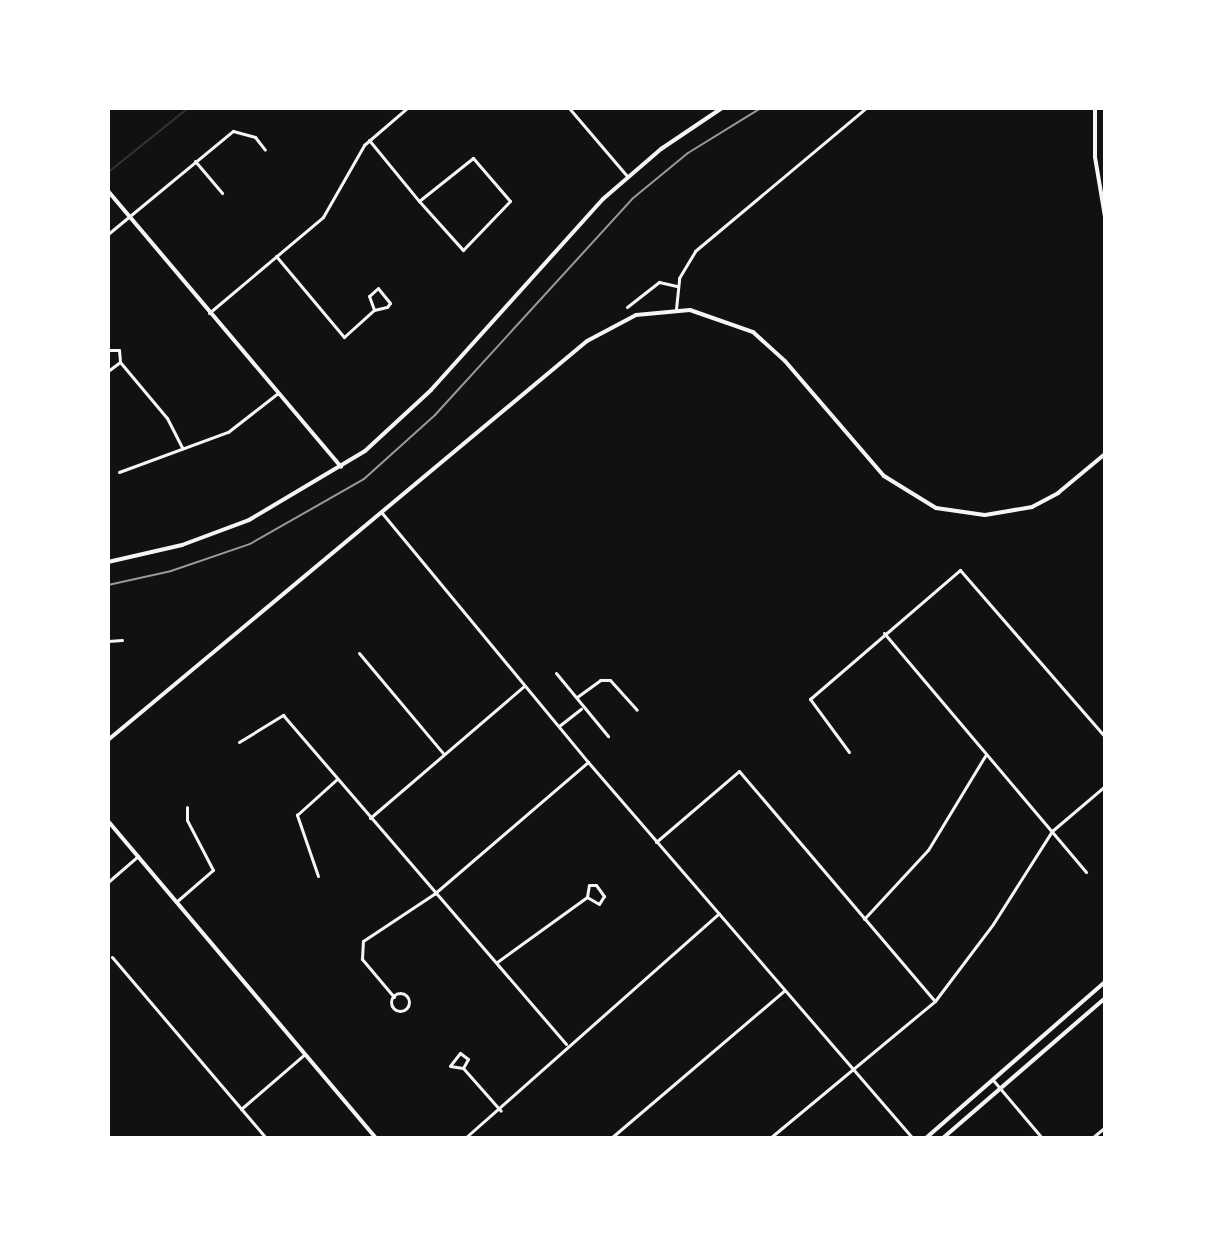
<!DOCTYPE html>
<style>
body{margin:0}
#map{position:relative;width:1213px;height:1246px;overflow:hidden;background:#111;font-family:Jost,sans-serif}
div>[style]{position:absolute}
.stream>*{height:2px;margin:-1px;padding:0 1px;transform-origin:1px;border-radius:1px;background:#333}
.minor>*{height:3px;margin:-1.5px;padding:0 1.5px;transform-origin:1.5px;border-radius:1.5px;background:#f5f5f5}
.minor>.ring{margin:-1.5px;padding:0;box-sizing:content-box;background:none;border:3px solid #f5f5f5;border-radius:50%}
.tertiary>*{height:4px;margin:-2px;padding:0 2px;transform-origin:2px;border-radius:2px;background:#f5f5f5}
.secondary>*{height:4px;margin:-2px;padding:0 2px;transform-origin:2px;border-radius:2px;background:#f5f5f5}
.rail>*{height:2px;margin:-1px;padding:0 1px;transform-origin:1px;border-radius:1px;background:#9a9a9a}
span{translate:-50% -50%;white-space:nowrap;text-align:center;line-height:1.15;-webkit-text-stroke:6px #fff;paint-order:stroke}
.frame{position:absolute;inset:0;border:110px solid #fff;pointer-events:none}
</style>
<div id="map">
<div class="stream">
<i style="left:111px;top:170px;width:99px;rotate:-38.8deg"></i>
</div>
<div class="minor">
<i style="left:569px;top:108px;width:89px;rotate:49.5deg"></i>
<i style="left:369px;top:140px;width:79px;rotate:50.7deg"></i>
<i style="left:419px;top:201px;width:66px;rotate:48.1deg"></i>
<i style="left:463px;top:250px;width:68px;rotate:-46.2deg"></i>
<i style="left:510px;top:201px;width:57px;rotate:-130.7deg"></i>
<i style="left:473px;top:158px;width:69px;rotate:141.5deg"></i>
<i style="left:195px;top:161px;width:42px;rotate:49.8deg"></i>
<i style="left:108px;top:234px;width:162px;rotate:-39.5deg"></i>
<i style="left:233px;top:131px;width:23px;rotate:15deg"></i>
<i style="left:255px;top:137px;width:16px;rotate:52deg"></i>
<i style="left:276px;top:256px;width:106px;rotate:50deg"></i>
<i style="left:344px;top:337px;width:40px;rotate:-42deg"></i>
<i style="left:374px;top:310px;width:13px;rotate:-13deg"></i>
<i style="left:387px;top:307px;width:5px;rotate:-53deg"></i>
<i style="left:390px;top:303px;width:19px;rotate:-129deg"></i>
<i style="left:378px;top:288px;width:12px;rotate:138deg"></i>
<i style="left:369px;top:296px;width:15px;rotate:70deg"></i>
<i style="left:627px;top:307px;width:41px;rotate:-38deg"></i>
<i style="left:659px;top:282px;width:18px;rotate:13deg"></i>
<i style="left:676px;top:309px;width:31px;rotate:-84deg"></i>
<i style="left:679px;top:278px;width:31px;rotate:-59deg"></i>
<i style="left:695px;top:251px;width:223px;rotate:-39.9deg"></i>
<i style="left:209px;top:313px;width:149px;rotate:-40.1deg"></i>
<i style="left:323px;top:217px;width:83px;rotate:-60.3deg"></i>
<i style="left:364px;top:145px;width:57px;rotate:-40.7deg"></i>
<i style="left:108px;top:350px;width:11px"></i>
<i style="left:119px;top:350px;width:12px;rotate:85deg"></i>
<i style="left:120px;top:362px;width:73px;rotate:50deg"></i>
<i style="left:167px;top:418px;width:34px;rotate:63deg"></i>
<i style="left:108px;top:371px;width:15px;rotate:-37deg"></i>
<i style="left:119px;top:472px;width:116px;rotate:-20.2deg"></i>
<i style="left:228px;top:432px;width:63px;rotate:-38deg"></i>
<i style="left:382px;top:513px;width:323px;rotate:50.4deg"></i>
<i style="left:588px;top:762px;width:497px;rotate:49.2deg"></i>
<i style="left:884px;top:633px;width:313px;rotate:49.8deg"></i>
<i style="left:108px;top:641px;width:14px;rotate:-4deg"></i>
<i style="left:359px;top:653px;width:131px;rotate:50deg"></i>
<i style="left:556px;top:673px;width:82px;rotate:50.5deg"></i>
<i style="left:577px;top:697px;width:29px;rotate:-36deg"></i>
<i style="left:600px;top:680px;width:10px"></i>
<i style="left:610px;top:680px;width:40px;rotate:48deg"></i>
<i style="left:559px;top:726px;width:28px;rotate:-38deg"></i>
<i style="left:239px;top:742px;width:52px;rotate:-31.5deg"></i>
<i style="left:283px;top:715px;width:434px;rotate:49.3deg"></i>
<i style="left:849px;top:752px;width:66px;rotate:-126.3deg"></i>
<i style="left:810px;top:699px;width:198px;rotate:-40.7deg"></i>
<i style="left:960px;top:570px;width:221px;rotate:49deg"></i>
<i style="left:370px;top:818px;width:203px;rotate:-40.6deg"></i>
<i style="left:656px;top:842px;width:109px;rotate:-40.5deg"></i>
<i style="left:739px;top:771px;width:302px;rotate:49.6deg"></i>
<i style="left:318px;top:876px;width:65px;rotate:-109deg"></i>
<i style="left:297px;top:815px;width:54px;rotate:-42deg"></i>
<i style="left:108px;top:882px;width:40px;rotate:-41deg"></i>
<i style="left:176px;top:902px;width:49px;rotate:-40.9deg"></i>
<i style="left:213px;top:870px;width:56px;rotate:-117.5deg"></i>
<i style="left:187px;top:820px;width:13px;rotate:-90deg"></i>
<i style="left:864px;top:919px;width:94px;rotate:-47.2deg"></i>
<i style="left:928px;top:850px;width:110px;rotate:-58.8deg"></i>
<i style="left:112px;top:957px;width:238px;rotate:49.6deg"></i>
<i style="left:497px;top:962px;width:111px;rotate:-35.8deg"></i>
<i style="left:587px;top:897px;width:12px;rotate:-81deg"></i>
<i style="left:589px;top:885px;width:7px"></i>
<i style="left:596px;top:885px;width:14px;rotate:54deg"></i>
<i style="left:604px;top:896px;width:9px;rotate:122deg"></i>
<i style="left:599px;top:904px;width:14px;rotate:-150deg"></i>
<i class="ring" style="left:391px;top:993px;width:15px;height:15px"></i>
<i style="left:394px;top:997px;width:50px;rotate:-130.1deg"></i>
<i style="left:362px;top:959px;width:18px;rotate:-87deg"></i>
<i style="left:363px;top:941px;width:85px;rotate:-33.5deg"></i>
<i style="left:434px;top:894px;width:203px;rotate:-40.6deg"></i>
<i style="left:463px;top:1068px;width:10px;rotate:-61deg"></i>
<i style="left:468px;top:1059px;width:10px;rotate:-143deg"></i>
<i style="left:460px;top:1053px;width:16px;rotate:128deg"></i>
<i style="left:450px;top:1066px;width:13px;rotate:9deg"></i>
<i style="left:463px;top:1068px;width:57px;rotate:48.5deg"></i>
<i style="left:993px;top:1080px;width:76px;rotate:49.8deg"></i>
<i style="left:241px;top:1109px;width:84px;rotate:-40.7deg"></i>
<i style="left:465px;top:1138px;width:339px;rotate:-41.5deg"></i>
<i style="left:611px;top:1138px;width:227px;rotate:-40.4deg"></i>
<i style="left:770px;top:1138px;width:214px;rotate:-39.7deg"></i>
<i style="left:935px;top:1001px;width:96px;rotate:-53deg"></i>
<i style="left:993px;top:924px;width:110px;rotate:-57.6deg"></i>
<i style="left:1052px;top:831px;width:70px;rotate:-40.3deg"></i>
<i style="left:1092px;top:1138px;width:17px;rotate:-40deg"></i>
</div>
<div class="tertiary">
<i style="left:108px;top:191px;width:361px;rotate:49.8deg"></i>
<i style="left:108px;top:562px;width:76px;rotate:-12.9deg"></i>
<i style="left:182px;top:545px;width:72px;rotate:-20.5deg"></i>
<i style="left:249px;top:520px;width:135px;rotate:-30.7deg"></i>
<i style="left:365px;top:451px;width:90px;rotate:-42.7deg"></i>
<i style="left:431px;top:390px;width:257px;rotate:-48deg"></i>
<i style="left:603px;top:199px;width:77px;rotate:-40.8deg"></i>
<i style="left:661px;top:149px;width:73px;rotate:-33.9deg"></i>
<i style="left:108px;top:740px;width:623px;rotate:-39.79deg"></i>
<i style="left:587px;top:341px;width:55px;rotate:-28deg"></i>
<i style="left:636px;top:315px;width:54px;rotate:-5.3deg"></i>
<i style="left:690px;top:310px;width:67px;rotate:19.2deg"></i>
<i style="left:753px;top:332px;width:43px;rotate:42.2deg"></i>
<i style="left:785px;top:361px;width:152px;rotate:49.3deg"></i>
<i style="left:884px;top:476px;width:61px;rotate:31.6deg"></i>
<i style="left:936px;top:508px;width:49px;rotate:8.1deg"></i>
<i style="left:985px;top:515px;width:48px;rotate:-9.7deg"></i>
<i style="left:1032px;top:507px;width:30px;rotate:-28deg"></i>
<i style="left:1058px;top:493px;width:61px;rotate:-39.7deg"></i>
</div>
<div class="secondary">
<i style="left:1095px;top:108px;width:49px;rotate:90deg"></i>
<i style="left:1095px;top:157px;width:61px;rotate:80.5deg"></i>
<i style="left:108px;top:821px;width:415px;rotate:49.8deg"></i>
<i style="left:926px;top:1138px;width:237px;rotate:-41.1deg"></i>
<i style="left:943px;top:1138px;width:214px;rotate:-40.8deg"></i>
</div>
<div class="rail">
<i style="left:108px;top:585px;width:65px;rotate:-12.5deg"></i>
<i style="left:171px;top:571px;width:83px;rotate:-18.9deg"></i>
<i style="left:250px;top:544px;width:131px;rotate:-29.7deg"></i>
<i style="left:364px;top:479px;width:96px;rotate:-42deg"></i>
<i style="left:435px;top:415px;width:292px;rotate:-47.6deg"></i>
<i style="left:632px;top:199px;width:72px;rotate:-39.4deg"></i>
<i style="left:688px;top:153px;width:86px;rotate:-31.7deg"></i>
</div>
<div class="frame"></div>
</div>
